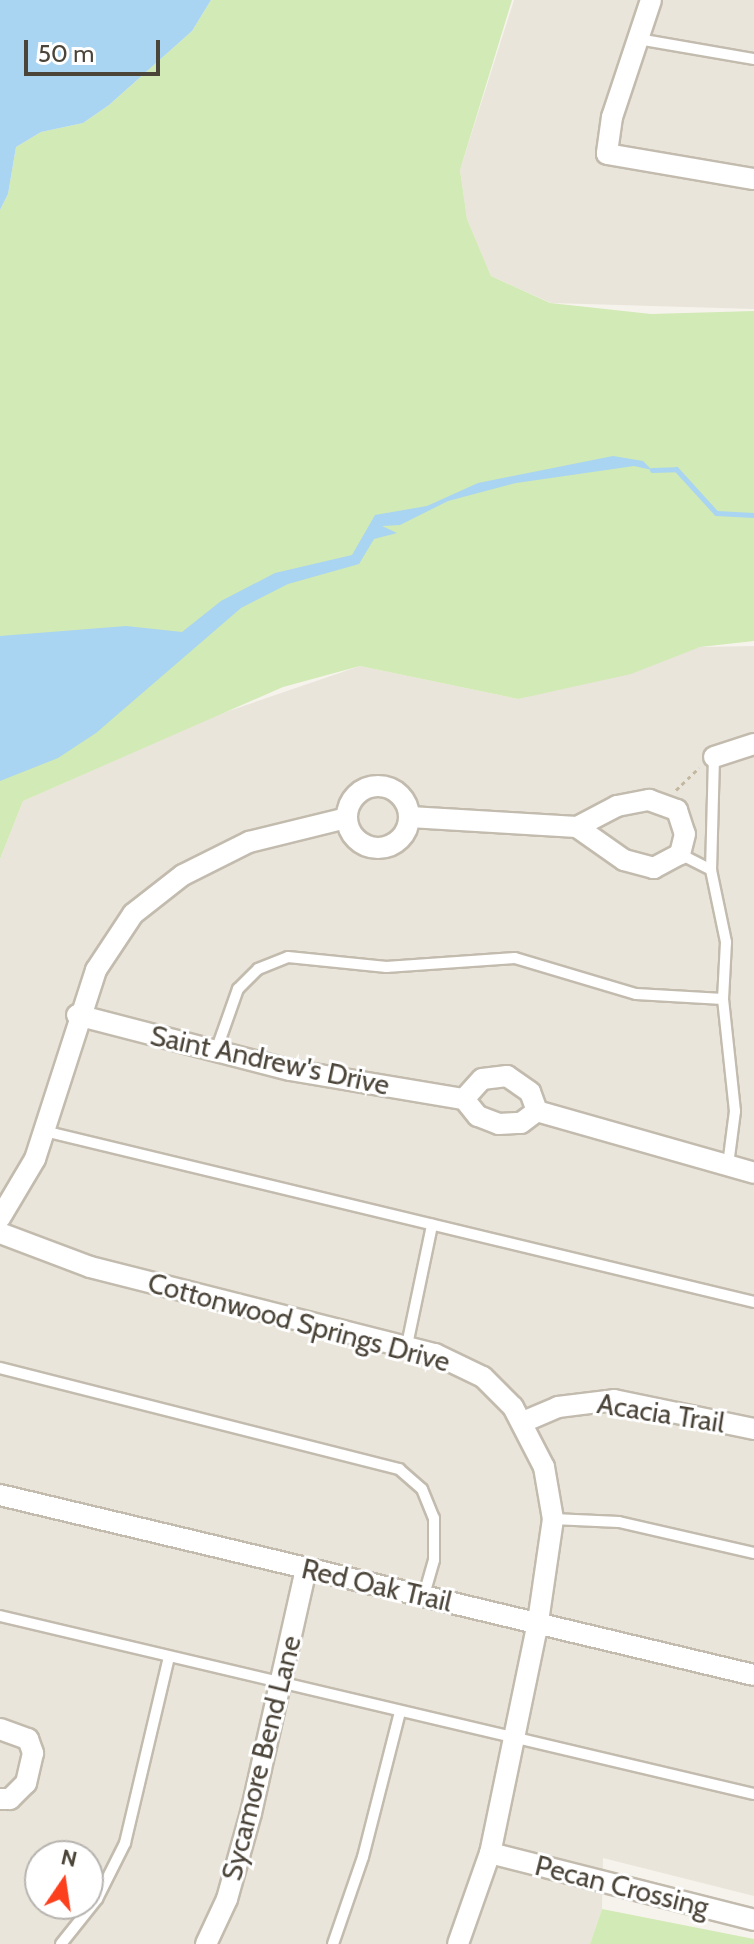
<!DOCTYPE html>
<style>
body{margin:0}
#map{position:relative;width:754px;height:1944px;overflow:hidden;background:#f6f3ec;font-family:Cabin,sans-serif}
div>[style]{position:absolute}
.residential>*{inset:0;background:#eae5da}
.green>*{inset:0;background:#d2eab5}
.water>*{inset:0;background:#a9d4f2}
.stream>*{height:5px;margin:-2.5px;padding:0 2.5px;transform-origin:2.5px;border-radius:2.5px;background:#a9d4f2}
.path>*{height:3px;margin-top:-1.5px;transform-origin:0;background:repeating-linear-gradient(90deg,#c4b79f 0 4px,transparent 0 8px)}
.roads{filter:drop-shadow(2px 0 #c2bbae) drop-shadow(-2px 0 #c2bbae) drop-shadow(0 2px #c2bbae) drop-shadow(0 -2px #c2bbae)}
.lane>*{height:10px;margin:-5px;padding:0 5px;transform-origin:5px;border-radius:5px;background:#fff}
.street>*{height:20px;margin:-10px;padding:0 10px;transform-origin:10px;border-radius:10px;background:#fff}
.street>.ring{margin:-10px;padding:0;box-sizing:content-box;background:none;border:20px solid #fff;border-radius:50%}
span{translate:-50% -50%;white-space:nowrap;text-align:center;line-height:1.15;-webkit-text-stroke:6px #fff;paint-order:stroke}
.street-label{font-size:28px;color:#4b4439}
.north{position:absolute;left:24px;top:1840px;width:80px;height:80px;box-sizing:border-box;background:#fff;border:2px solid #b7b4b0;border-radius:50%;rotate:13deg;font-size:22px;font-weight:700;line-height:32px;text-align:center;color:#4b4439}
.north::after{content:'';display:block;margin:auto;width:28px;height:36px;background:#fc3f1d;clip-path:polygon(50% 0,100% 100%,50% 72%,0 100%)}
.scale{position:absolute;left:24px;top:40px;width:136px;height:36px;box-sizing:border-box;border:4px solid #4b4439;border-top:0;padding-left:10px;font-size:24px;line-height:28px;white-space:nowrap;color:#4b4439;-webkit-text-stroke:6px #fff;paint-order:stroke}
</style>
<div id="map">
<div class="residential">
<i style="clip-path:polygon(514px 0,754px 0,754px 309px,551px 303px,491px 276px,467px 219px,460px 170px)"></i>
<i style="clip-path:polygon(evenodd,754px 646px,754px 1896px,603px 1858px,602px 1909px,590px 1944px,0 1944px,0 859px,23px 801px,220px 714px,360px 666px,518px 699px,700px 647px,754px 646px,40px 1856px,88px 1856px,88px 1904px,40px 1904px,40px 1856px)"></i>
</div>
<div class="green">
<i style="clip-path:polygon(211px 0,512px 0,460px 170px,467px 219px,491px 276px,550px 303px,651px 314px,754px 311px,754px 641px,700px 647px,631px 674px,518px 699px,360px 666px,283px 687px,23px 801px,0 859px,0 210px,8px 194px,16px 147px,41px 132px,83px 123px,109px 105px,192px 31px)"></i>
<i style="clip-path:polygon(602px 1909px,754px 1939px,754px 1944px,590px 1944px)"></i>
</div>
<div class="water">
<i style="clip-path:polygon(0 0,211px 0,192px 31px,109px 105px,83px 123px,41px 132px,16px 147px,8px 194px,0 210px)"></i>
<i style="clip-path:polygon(613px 456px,643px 461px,652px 470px,634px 466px,516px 483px,448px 501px,400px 525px,382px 526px,397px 533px,374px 539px,359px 564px,288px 584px,241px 608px,96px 733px,58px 758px,0 781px,0 636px,126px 626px,182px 632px,221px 601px,275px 573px,352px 555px,375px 515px,427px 506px,478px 483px)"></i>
</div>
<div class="stream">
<i style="left:652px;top:470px;width:24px;rotate:-2deg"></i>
<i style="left:676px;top:469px;width:59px;rotate:47.7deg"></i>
<i style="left:716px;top:513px;width:38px;rotate:3deg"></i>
</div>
<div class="path">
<i style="left:676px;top:790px;width:32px;rotate:-44deg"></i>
</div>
<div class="roads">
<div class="lane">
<i style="left:638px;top:39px;width:118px;rotate:9.8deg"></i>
<i style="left:714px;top:757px;width:113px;rotate:91.5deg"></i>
<i style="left:711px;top:870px;width:74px;rotate:78.2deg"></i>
<i style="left:726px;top:942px;width:57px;rotate:93deg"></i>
<i style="left:723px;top:999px;width:113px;rotate:83.9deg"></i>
<i style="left:735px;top:1111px;width:54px;rotate:97.4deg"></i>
<i style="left:680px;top:854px;width:35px;rotate:27deg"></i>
<i style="left:216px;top:1051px;width:66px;rotate:-70.5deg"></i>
<i style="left:238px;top:989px;width:28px;rotate:-45deg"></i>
<i style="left:258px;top:969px;width:32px;rotate:-22deg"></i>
<i style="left:288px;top:957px;width:99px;rotate:5.8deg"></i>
<i style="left:386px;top:967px;width:129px;rotate:-4deg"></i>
<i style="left:515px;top:958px;width:126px;rotate:16.6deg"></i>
<i style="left:636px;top:994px;width:87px;rotate:3.3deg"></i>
<i style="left:44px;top:1131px;width:730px;rotate:13.54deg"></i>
<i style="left:407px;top:1345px;width:123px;rotate:-78.2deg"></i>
<i style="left:0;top:1368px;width:412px;rotate:14.2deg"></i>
<i style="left:399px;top:1469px;width:30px;rotate:41deg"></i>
<i style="left:422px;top:1489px;width:31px;rotate:68deg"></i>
<i style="left:434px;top:1518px;width:42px;rotate:90deg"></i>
<i style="left:434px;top:1560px;width:37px;rotate:106deg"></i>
<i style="left:553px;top:1519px;width:66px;rotate:2.6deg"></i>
<i style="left:619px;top:1522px;width:139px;rotate:12.9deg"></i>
<i style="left:0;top:1616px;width:775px;rotate:13.28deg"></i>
<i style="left:61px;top:1944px;width:58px;rotate:-51.3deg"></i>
<i style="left:97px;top:1899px;width:63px;rotate:-63.4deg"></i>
<i style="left:125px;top:1843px;width:191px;rotate:-76.7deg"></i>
<i style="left:333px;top:1944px;width:92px;rotate:-71deg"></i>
<i style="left:363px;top:1857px;width:150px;rotate:-75.7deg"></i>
</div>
<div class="street">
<i style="left:651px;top:0;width:123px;rotate:108.4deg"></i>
<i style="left:612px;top:117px;width:37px;rotate:98deg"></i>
<i style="left:607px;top:154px;width:149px;rotate:9.7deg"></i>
<i style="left:714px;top:757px;width:42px;rotate:-18deg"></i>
<i class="ring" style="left:347px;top:786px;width:42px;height:42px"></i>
<i style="left:410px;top:817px;width:167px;rotate:3.4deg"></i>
<i style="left:577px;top:827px;width:45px;rotate:-27.7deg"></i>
<i style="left:617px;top:806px;width:33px;rotate:-11deg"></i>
<i style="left:649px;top:800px;width:30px;rotate:20deg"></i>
<i style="left:677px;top:810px;width:25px;rotate:72deg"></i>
<i style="left:685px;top:834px;width:21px;rotate:104deg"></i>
<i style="left:680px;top:854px;width:30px;rotate:152deg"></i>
<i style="left:654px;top:868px;width:31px;rotate:-165deg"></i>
<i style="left:624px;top:860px;width:57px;rotate:-144.9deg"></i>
<i style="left:77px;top:1015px;width:220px;rotate:14.5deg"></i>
<i style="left:290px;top:1070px;width:176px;rotate:9.5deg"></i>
<i style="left:464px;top:1099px;width:22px;rotate:51deg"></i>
<i style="left:478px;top:1116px;width:22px;rotate:21deg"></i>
<i style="left:499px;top:1124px;width:22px;rotate:-3deg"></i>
<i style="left:521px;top:1123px;width:20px;rotate:-37deg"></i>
<i style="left:537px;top:1111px;width:20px;rotate:-110deg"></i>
<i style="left:530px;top:1092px;width:28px;rotate:-145deg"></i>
<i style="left:507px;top:1076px;width:25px;rotate:173deg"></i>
<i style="left:482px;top:1079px;width:27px;rotate:132deg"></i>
<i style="left:537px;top:1111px;width:226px;rotate:15.9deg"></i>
<i style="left:0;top:1218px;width:69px;rotate:-59.3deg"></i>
<i style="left:35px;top:1159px;width:199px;rotate:-72.1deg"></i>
<i style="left:96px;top:970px;width:67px;rotate:-56.5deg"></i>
<i style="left:133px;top:914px;width:63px;rotate:-38deg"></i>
<i style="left:183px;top:875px;width:74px;rotate:-26.6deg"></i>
<i style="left:249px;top:842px;width:101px;rotate:-13.8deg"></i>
<i style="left:0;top:1233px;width:96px;rotate:20.7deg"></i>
<i style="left:90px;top:1267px;width:356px;rotate:14.2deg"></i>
<i style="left:435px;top:1354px;width:53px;rotate:25.6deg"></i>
<i style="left:483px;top:1377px;width:42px;rotate:45deg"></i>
<i style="left:513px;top:1407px;width:68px;rotate:62.7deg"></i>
<i style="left:544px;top:1467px;width:53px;rotate:80.2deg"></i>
<i style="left:553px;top:1519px;width:104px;rotate:98.3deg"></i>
<i style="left:538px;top:1622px;width:236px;rotate:101.7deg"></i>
<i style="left:490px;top:1853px;width:96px;rotate:109.4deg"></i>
<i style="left:523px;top:1422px;width:38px;rotate:-23deg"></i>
<i style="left:558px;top:1407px;width:56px;rotate:-7.1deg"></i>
<i style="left:614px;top:1400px;width:143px;rotate:11.7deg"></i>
<i style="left:0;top:1495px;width:775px;rotate:13.43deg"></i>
<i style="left:0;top:1729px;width:30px;rotate:20deg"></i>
<i style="left:28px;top:1739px;width:15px;rotate:70deg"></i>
<i style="left:33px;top:1753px;width:31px;rotate:103deg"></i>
<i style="left:26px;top:1783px;width:23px;rotate:135deg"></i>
<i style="left:10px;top:1799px;width:10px;rotate:180deg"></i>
<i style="left:490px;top:1853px;width:272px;rotate:14.2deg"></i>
<i style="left:206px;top:1944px;width:50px;rotate:-65deg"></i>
<i style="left:227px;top:1899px;width:89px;rotate:-74.4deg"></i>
<i style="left:251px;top:1813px;width:250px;rotate:-77.3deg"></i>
</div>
</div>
<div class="street-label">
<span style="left:270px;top:1060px;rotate:12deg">Saint Andrew's Drive</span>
<span style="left:299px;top:1322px;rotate:15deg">Cottonwood Springs Drive</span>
<span style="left:661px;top:1413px;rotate:9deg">Acacia Trail</span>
<span style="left:377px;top:1585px;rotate:13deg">Red Oak Trail</span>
<span style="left:261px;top:1758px;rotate:-76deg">Sycamore Bend Lane</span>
<span style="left:622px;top:1886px;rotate:14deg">Pecan Crossing</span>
</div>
<div class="north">N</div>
<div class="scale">50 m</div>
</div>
